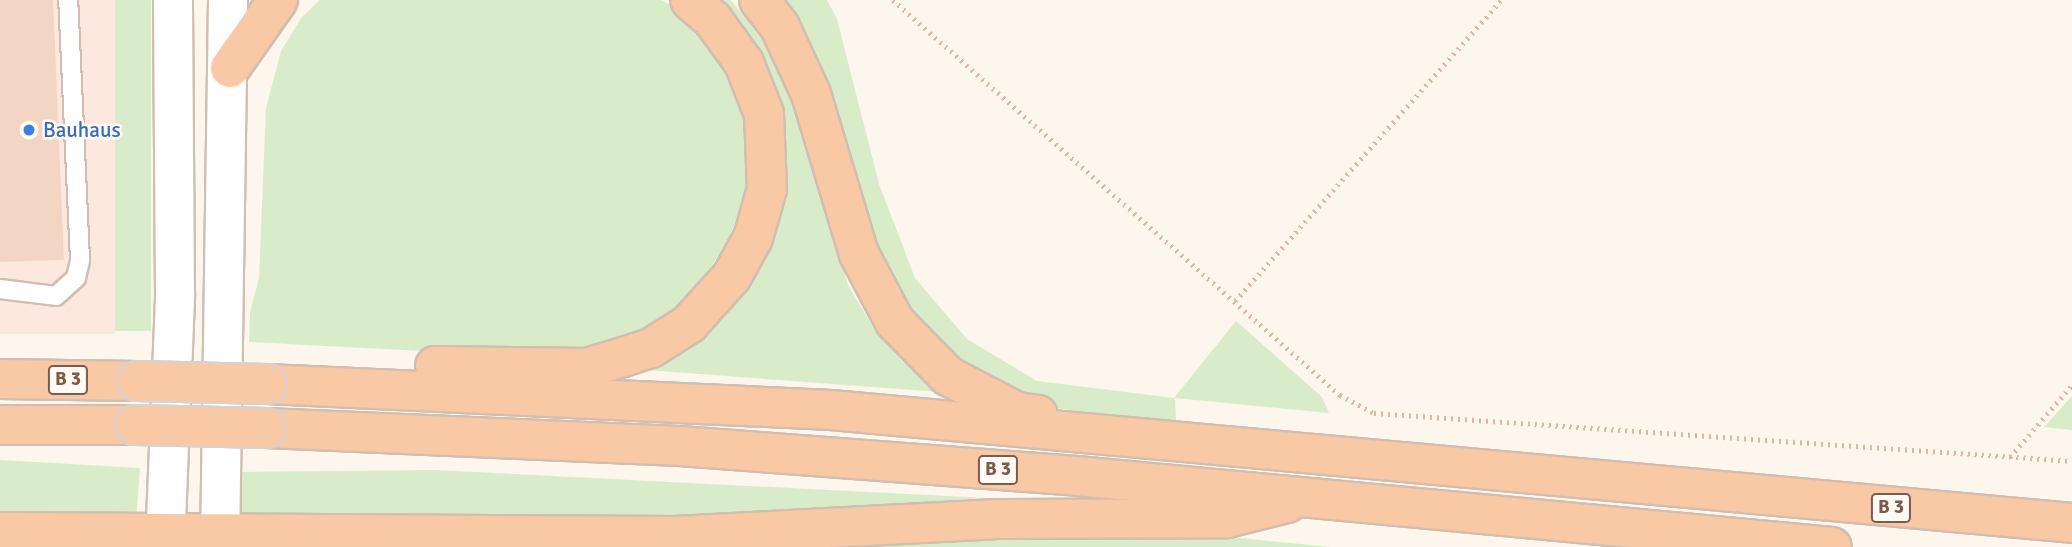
<!DOCTYPE html>
<style>
body{margin:0}
#map{position:relative;width:2072px;height:547px;overflow:hidden;background:#fdf6ec;font-family:Signika,sans-serif}
div>[style]{position:absolute}
.commercial>*{inset:0;background:#fde8e0;transform-origin:0 0}
.green>*{inset:0;background:#d8ecc9;transform-origin:0 0}
.building>*{inset:0;background:#f3d5c3}
.path>*{height:4.5px;margin-top:-2.25px;transform-origin:0;background:repeating-linear-gradient(90deg,#d9b8a5 0 2px,transparent 0 7px)}
.roads{filter:drop-shadow(2px 0 #d1beb0) drop-shadow(-2px 0 #d1beb0) drop-shadow(0 2px #d1beb0) drop-shadow(0 -2px #d1beb0)}
.service>*{height:18px;margin:-9px;padding:0 9px;transform-origin:9px;border-radius:9px;background:#fff}
.secondary>*{height:38px;margin:-19px;padding:0 19px;transform-origin:19px;border-radius:19px;background:#fff}
.trunk>*{height:38px;margin:-19px;padding:0 19px;transform-origin:19px;border-radius:19px;background:#f9c8a4}
.bridges{filter:drop-shadow(2px 0 #dad1cd) drop-shadow(-2px 0 #dad1cd) drop-shadow(0 2px #dad1cd) drop-shadow(0 -2px #dad1cd)}
.trunk-bridge>*{height:38px;margin:-19px;padding:0 19px;transform-origin:19px;border-radius:19px;background:#f9c8a4}
.dots>*{width:19px;height:19px;translate:-50% -50%;box-sizing:border-box;border:4px solid #fffaf3;border-radius:50%}
span{translate:-50% -50%;white-space:nowrap;text-align:center;line-height:1.15;-webkit-text-stroke:5px #fffaf3;paint-order:stroke}
.shield-label span{padding:2px 5px;background:#fffaf3;border:2px solid;border-radius:5px;-webkit-text-stroke-width:0}
.shield-label{font-size:19px;color:#7a5c4d;font-weight:700}
.shop-label{font-size:21px;color:#366cbe}
.left{translate:0 -50%;text-align:left}
</style>
<div id="map">
<div class="commercial">
<i style="left:0;top:0;width:115px;height:334px"></i>
</div>
<div class="green">
<i style="left:115px;top:0;width:36px;height:331px"></i>
<i style="clip-path:polygon(320px 0,660px 0,678px 8px,713px 44px,734px 82px,750px 142px,745px 193px,727px 245px,686px 299px,639px 334px,578px 352px,521px 356px,249px 342px,250px 312px,259px 278px,266px 108px,281px 51px,302px 17px)"></i>
<i style="clip-path:polygon(709px 0,731px 0,770px 50px,793px 100px,848px 285px,874px 329px,902px 361px,940px 392px,633px 369px,779px 194px)"></i>
<i style="clip-path:polygon(778px 0,827px 0,837px 19px,879px 184px,915px 278px,967px 339px,1037px 381px,1174px 398px,1236px 321px,1322px 397px,1329px 413px,1175px 398px,1176px 420px,1096px 415px,1041px 405px,980px 379px,931px 342px,883px 280px)"></i>
<i style="clip-path:polygon(2072px 396px,2072px 430px,2044px 427px)"></i>
<i style="clip-path:polygon(0 460px,140px 468px,136px 520px,0 519px)"></i>
<i style="clip-path:polygon(434px 470px,1007px 499px,1008px 508px,837px 517px,239px 519px,240px 472px)"></i>
<i style="clip-path:polygon(1201px 534px,1330px 547px,748px 547px,1053px 536px)"></i>
</div>
<div class="building">
<i style="clip-path:polygon(0 0,53px 0,64px 260px,0 262px)"></i>
</div>
<div class="path">
<i style="left:893px;top:0;width:597px;rotate:41.47deg"></i>
<i style="left:1340px;top:395px;width:38px;rotate:28deg"></i>
<i style="left:1374px;top:413px;width:700px;rotate:3.93deg"></i>
<i style="left:1235px;top:301px;width:402px;rotate:-48.5deg"></i>
<i style="left:2010px;top:457px;width:95px;rotate:-49.3deg"></i>
</div>
<div class="roads">
<div class="service">
<i style="left:0;top:289px;width:56px;rotate:7.1deg"></i>
<i style="left:56px;top:296px;width:27px;rotate:-42deg"></i>
<i style="left:76px;top:278px;width:18px;rotate:-77deg"></i>
<i style="left:80px;top:260px;width:260px;rotate:-92.6deg"></i>
</div>
<div class="secondary">
<i style="left:165px;top:547px;width:254px;rotate:-87.7deg"></i>
<i style="left:175px;top:293px;width:293px;rotate:-90.4deg"></i>
<i style="left:220px;top:547px;width:547px;rotate:-89.16deg"></i>
</div>
<div class="trunk">
<i style="left:759px;top:0;width:34px;rotate:52deg"></i>
<i style="left:780px;top:27px;width:74px;rotate:65.2deg"></i>
<i style="left:811px;top:94px;width:167px;rotate:73.3deg"></i>
<i style="left:859px;top:254px;width:77px;rotate:62.1deg"></i>
<i style="left:895px;top:322px;width:76px;rotate:45.5deg"></i>
<i style="left:948px;top:376px;width:78px;rotate:27.6deg"></i>
<i style="left:1017px;top:412px;width:21px;rotate:8deg"></i>
<i style="left:230px;top:68px;width:83px;rotate:-54.8deg"></i>
<i style="left:435px;top:366px;width:152px;rotate:0.8deg"></i>
<i style="left:587px;top:368px;width:38px;rotate:-17deg"></i>
<i style="left:623px;top:357px;width:29px;rotate:-18deg"></i>
<i style="left:651px;top:348px;width:45px;rotate:-32.3deg"></i>
<i style="left:689px;top:324px;width:64px;rotate:-48.1deg"></i>
<i style="left:732px;top:276px;width:43px;rotate:-61.1deg"></i>
<i style="left:753px;top:238px;width:51px;rotate:-74.1deg"></i>
<i style="left:767px;top:189px;width:75px;rotate:-92.3deg"></i>
<i style="left:764px;top:114px;width:55px;rotate:-111.4deg"></i>
<i style="left:744px;top:63px;width:53px;rotate:-125.8deg"></i>
<i style="left:713px;top:20px;width:30px;rotate:-139deg"></i>
<i style="left:0;top:379px;width:137px;rotate:0.8deg"></i>
<i style="left:267px;top:384px;width:565px;rotate:2.64deg"></i>
<i style="left:831px;top:410px;width:1246px;rotate:5.2deg"></i>
<i style="left:0;top:425px;width:135px"></i>
<i style="left:266px;top:428px;width:414px;rotate:2.5deg"></i>
<i style="left:680px;top:446px;width:398px;rotate:4.3deg"></i>
<i style="left:1077px;top:476px;width:758px;rotate:5.37deg"></i>
<i style="left:0;top:532px;width:675px;rotate:0.34deg"></i>
<i style="left:675px;top:536px;width:320px;rotate:-3deg"></i>
<i style="left:995px;top:519px;width:232px;rotate:-0.2deg"></i>
<i style="left:1227px;top:518px;width:62px;rotate:-14deg"></i>
</div>
</div>
<div class="bridges">
<div class="trunk-bridge">
<i style="left:137px;top:381px;width:130px;rotate:1.3deg"></i>
<i style="left:135px;top:425px;width:131px;rotate:1.3deg"></i>
</div>
</div>
<div class="dots">
<i style="left:29px;top:130px;background:#3f7fe0"></i>
</div>
<div class="shield-label">
<span style="left:68px;top:380px">B 3</span>
<span style="left:998px;top:470px">B 3</span>
<span style="left:1891px;top:508px">B 3</span>
</div>
<div class="shop-label">
<span class="left" style="left:43px;top:130px">Bauhaus</span>
</div>
</div>
